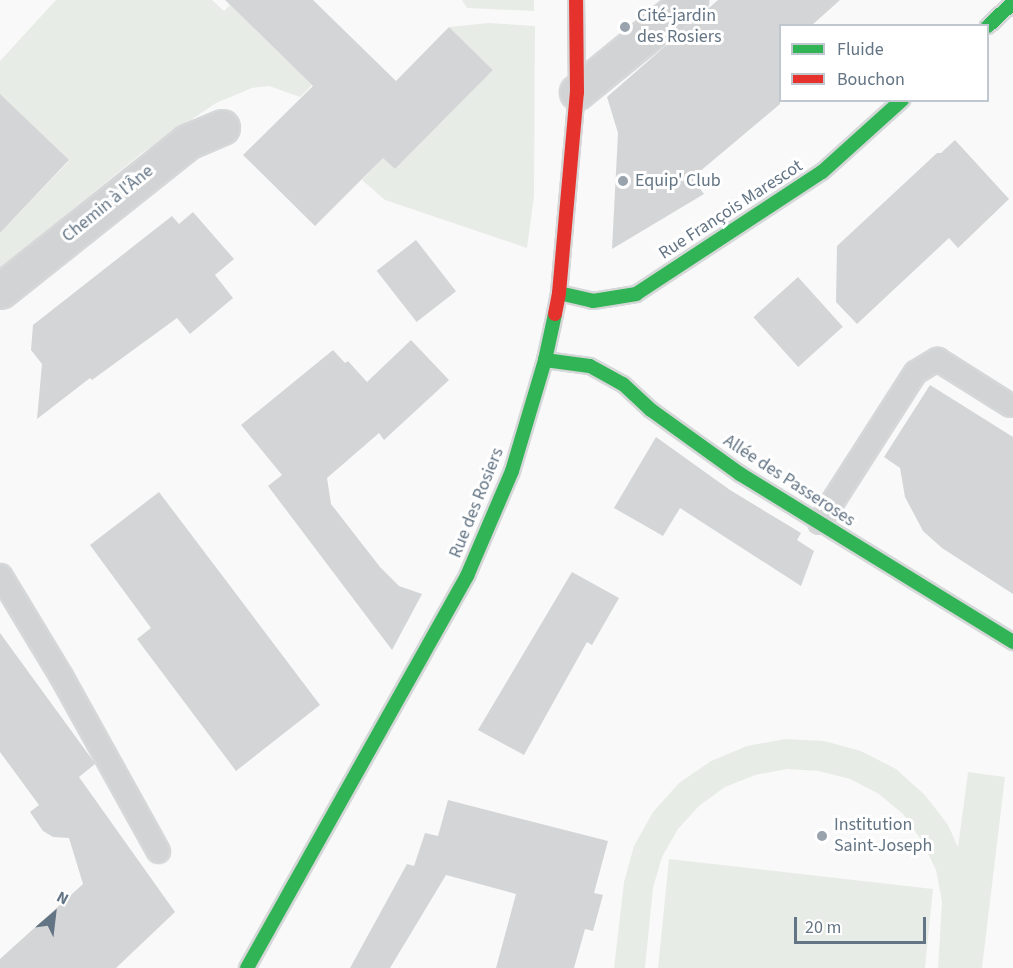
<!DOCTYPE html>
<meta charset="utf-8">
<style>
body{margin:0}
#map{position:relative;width:1013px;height:968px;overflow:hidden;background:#f9f9f9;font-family:"Source Sans 3",sans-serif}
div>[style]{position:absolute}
.green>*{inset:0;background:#e8ece7}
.building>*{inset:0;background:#d4d5d6;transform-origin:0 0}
.roads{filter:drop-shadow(2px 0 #d6d7d8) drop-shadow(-2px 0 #d6d7d8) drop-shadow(0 2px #d6d7d8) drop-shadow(0 -2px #d6d7d8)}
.lane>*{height:21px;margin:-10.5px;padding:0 10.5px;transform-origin:10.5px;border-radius:10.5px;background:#d1d3d4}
.street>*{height:33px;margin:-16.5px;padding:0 16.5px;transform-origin:16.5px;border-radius:16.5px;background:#d1d3d4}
.fast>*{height:14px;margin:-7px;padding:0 7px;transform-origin:7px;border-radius:7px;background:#30b455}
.jam>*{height:14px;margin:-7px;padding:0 7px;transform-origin:7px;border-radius:7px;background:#e5322d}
.dots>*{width:16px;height:16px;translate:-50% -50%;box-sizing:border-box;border:3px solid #fff;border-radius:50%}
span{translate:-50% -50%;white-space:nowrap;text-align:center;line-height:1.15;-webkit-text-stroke:6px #fff;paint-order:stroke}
.poi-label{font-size:18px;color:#637484}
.left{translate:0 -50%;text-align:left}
.street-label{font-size:18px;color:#637484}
.legend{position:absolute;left:779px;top:24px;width:210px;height:78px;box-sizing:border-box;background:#fff;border:2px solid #c1c7ce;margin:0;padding:8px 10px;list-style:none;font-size:18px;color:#637484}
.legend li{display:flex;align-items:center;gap:12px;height:30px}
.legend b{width:30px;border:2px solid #c1c7ce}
.north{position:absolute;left:24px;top:884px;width:60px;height:60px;-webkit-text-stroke:4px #fff;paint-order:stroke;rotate:28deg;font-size:16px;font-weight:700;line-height:24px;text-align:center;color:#637484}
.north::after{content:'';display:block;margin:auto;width:21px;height:27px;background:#637484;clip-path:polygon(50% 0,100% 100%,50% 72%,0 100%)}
.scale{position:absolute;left:794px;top:917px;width:132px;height:27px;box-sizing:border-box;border:3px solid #637484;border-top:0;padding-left:8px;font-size:18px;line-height:21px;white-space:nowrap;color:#637484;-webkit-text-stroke:4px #fff;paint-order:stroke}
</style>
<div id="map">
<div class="green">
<i style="clip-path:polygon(56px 0,212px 0,224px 11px,230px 5px,312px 85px,300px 97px,269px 86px,252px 88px,216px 103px,142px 153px,0 268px,0 233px,69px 161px,7px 101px,0 107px,0 61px)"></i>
<i style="clip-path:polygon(462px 0,534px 0,534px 11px,467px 8px)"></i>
<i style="clip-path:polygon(489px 23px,535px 26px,534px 196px,527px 248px,385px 200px,362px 180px,383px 157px,395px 169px,493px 70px,449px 27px)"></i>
<i style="clip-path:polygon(785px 739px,824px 741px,861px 751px,896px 769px,925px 795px,948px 825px,958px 847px,968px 772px,1005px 777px,982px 968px,938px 968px,942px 902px,936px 870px,922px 841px,903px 814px,879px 794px,850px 779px,819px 771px,787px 769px,755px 775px,725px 787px,699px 806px,678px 829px,662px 857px,653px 888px,645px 968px,614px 968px,624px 882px,634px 846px,653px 812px,679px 783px,711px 761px,747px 746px)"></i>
<i style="clip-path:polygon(669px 859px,933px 889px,925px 968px,658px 968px)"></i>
</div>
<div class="building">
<i style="clip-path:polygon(225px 0,313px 0,396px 81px,449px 27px,493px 70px,395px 169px,383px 158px,315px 226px,243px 155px,313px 86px)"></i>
<i style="clip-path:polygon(718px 0,840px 0,811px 26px,780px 26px,780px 104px,692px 178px,704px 194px,612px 249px,618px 133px,607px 97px)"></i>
<i style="clip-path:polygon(0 94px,69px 160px,0 233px)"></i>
<i style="clip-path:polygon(955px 140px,1009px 199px,958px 248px,949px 238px,857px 324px,836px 302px,837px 246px,937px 153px,941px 153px)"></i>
<i style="clip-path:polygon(193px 212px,234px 259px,215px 275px,233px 298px,190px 334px,177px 318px,92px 380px,90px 378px,37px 419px,42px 364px,31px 350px,33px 325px,172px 216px,179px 224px)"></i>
<i style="left:416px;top:240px;width:65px;height:50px;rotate:52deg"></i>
<i style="left:798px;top:277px;width:67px;height:60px;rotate:48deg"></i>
<i style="clip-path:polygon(411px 340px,449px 380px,384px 440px,379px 433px,327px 478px,331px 504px,380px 567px,399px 586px,422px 594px,392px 650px,268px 486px,282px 475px,241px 425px,333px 350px,345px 363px,348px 361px,367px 382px)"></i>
<i style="clip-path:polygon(930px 385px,1013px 437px,1013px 594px,942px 548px,923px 531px,905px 497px,900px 468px,884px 457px)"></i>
<i style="clip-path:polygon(656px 437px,730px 490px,801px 533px,797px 540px,814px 551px,801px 586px,680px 508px,663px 536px,614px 508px)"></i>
<i style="clip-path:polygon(159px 492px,320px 705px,236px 771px,137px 639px,151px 628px,90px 545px)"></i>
<i style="clip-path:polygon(572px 572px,619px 598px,592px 645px,587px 642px,524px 755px,478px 730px)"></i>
<i style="clip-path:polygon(0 633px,94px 762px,95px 764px,79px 777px,175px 912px,116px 968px,0 968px,0 959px,83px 884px,69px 838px,53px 837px,43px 831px,30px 812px,39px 805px,0 752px)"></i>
<i style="clip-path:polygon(448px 800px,608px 841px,594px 893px,603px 895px,593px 931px,585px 929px,574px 968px,496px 968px,516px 894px,446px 875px,390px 968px,350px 968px,407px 864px,414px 866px,425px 833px,438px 836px)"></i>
</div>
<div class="roads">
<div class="lane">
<i style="left:819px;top:522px;width:178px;rotate:-57.4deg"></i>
<i style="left:915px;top:372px;width:26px;rotate:-31deg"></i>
<i style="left:937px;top:359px;width:86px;rotate:32.2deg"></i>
<i style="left:0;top:575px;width:118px;rotate:58.9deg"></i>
<i style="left:61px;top:676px;width:200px;rotate:61deg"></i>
</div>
<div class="street">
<i style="left:577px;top:92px;width:146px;rotate:-39.2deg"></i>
<i style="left:0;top:291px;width:239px;rotate:-38.5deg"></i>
<i style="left:187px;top:142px;width:38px;rotate:-23deg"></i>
</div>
<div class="fast">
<i style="left:988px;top:26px;width:34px;rotate:-43deg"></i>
<i style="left:559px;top:293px;width:35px;rotate:13deg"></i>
<i style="left:593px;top:301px;width:44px;rotate:-9.2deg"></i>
<i style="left:636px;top:294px;width:222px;rotate:-33.3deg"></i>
<i style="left:822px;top:172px;width:108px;rotate:-42deg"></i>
<i style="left:545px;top:360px;width:45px;rotate:7.6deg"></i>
<i style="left:590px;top:366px;width:38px;rotate:29deg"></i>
<i style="left:623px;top:384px;width:38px;rotate:43deg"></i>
<i style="left:651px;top:410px;width:110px;rotate:35.7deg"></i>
<i style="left:740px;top:474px;width:321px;rotate:31.6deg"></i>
<i style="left:247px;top:968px;width:450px;rotate:-60.7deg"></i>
<i style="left:467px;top:576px;width:114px;rotate:-66.8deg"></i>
<i style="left:512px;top:471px;width:116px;rotate:-73.4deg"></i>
<i style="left:545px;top:360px;width:47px;rotate:-77.7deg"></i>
</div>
<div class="jam">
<i style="left:555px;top:314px;width:21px;rotate:-79deg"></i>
<i style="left:559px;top:293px;width:202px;rotate:-84.9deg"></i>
<i style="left:577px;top:92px;width:92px;rotate:-90.6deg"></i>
</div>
</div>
<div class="dots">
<i style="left:625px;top:27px;background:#98a3ad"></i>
<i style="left:623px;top:181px;background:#98a3ad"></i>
<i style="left:822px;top:836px;background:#98a3ad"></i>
</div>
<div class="poi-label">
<span class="left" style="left:637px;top:27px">Cité-jardin<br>des Rosiers</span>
<span class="left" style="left:635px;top:181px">Equip' Club</span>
<span class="left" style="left:834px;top:836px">Institution<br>Saint-Joseph</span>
</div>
<div class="street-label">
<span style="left:108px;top:204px;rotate:-39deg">Chemin à l'Âne</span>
<span style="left:731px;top:210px;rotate:-33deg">Rue François Marescot</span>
<span style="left:789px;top:481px;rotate:33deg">Allée des Passeroses</span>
<span style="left:477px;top:503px;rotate:-68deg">Rue des Rosiers</span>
</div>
<ul class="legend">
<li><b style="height:8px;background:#30b455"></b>Fluide</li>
<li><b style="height:8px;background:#e5322d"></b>Bouchon</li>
</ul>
<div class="north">N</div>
<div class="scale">20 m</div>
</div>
